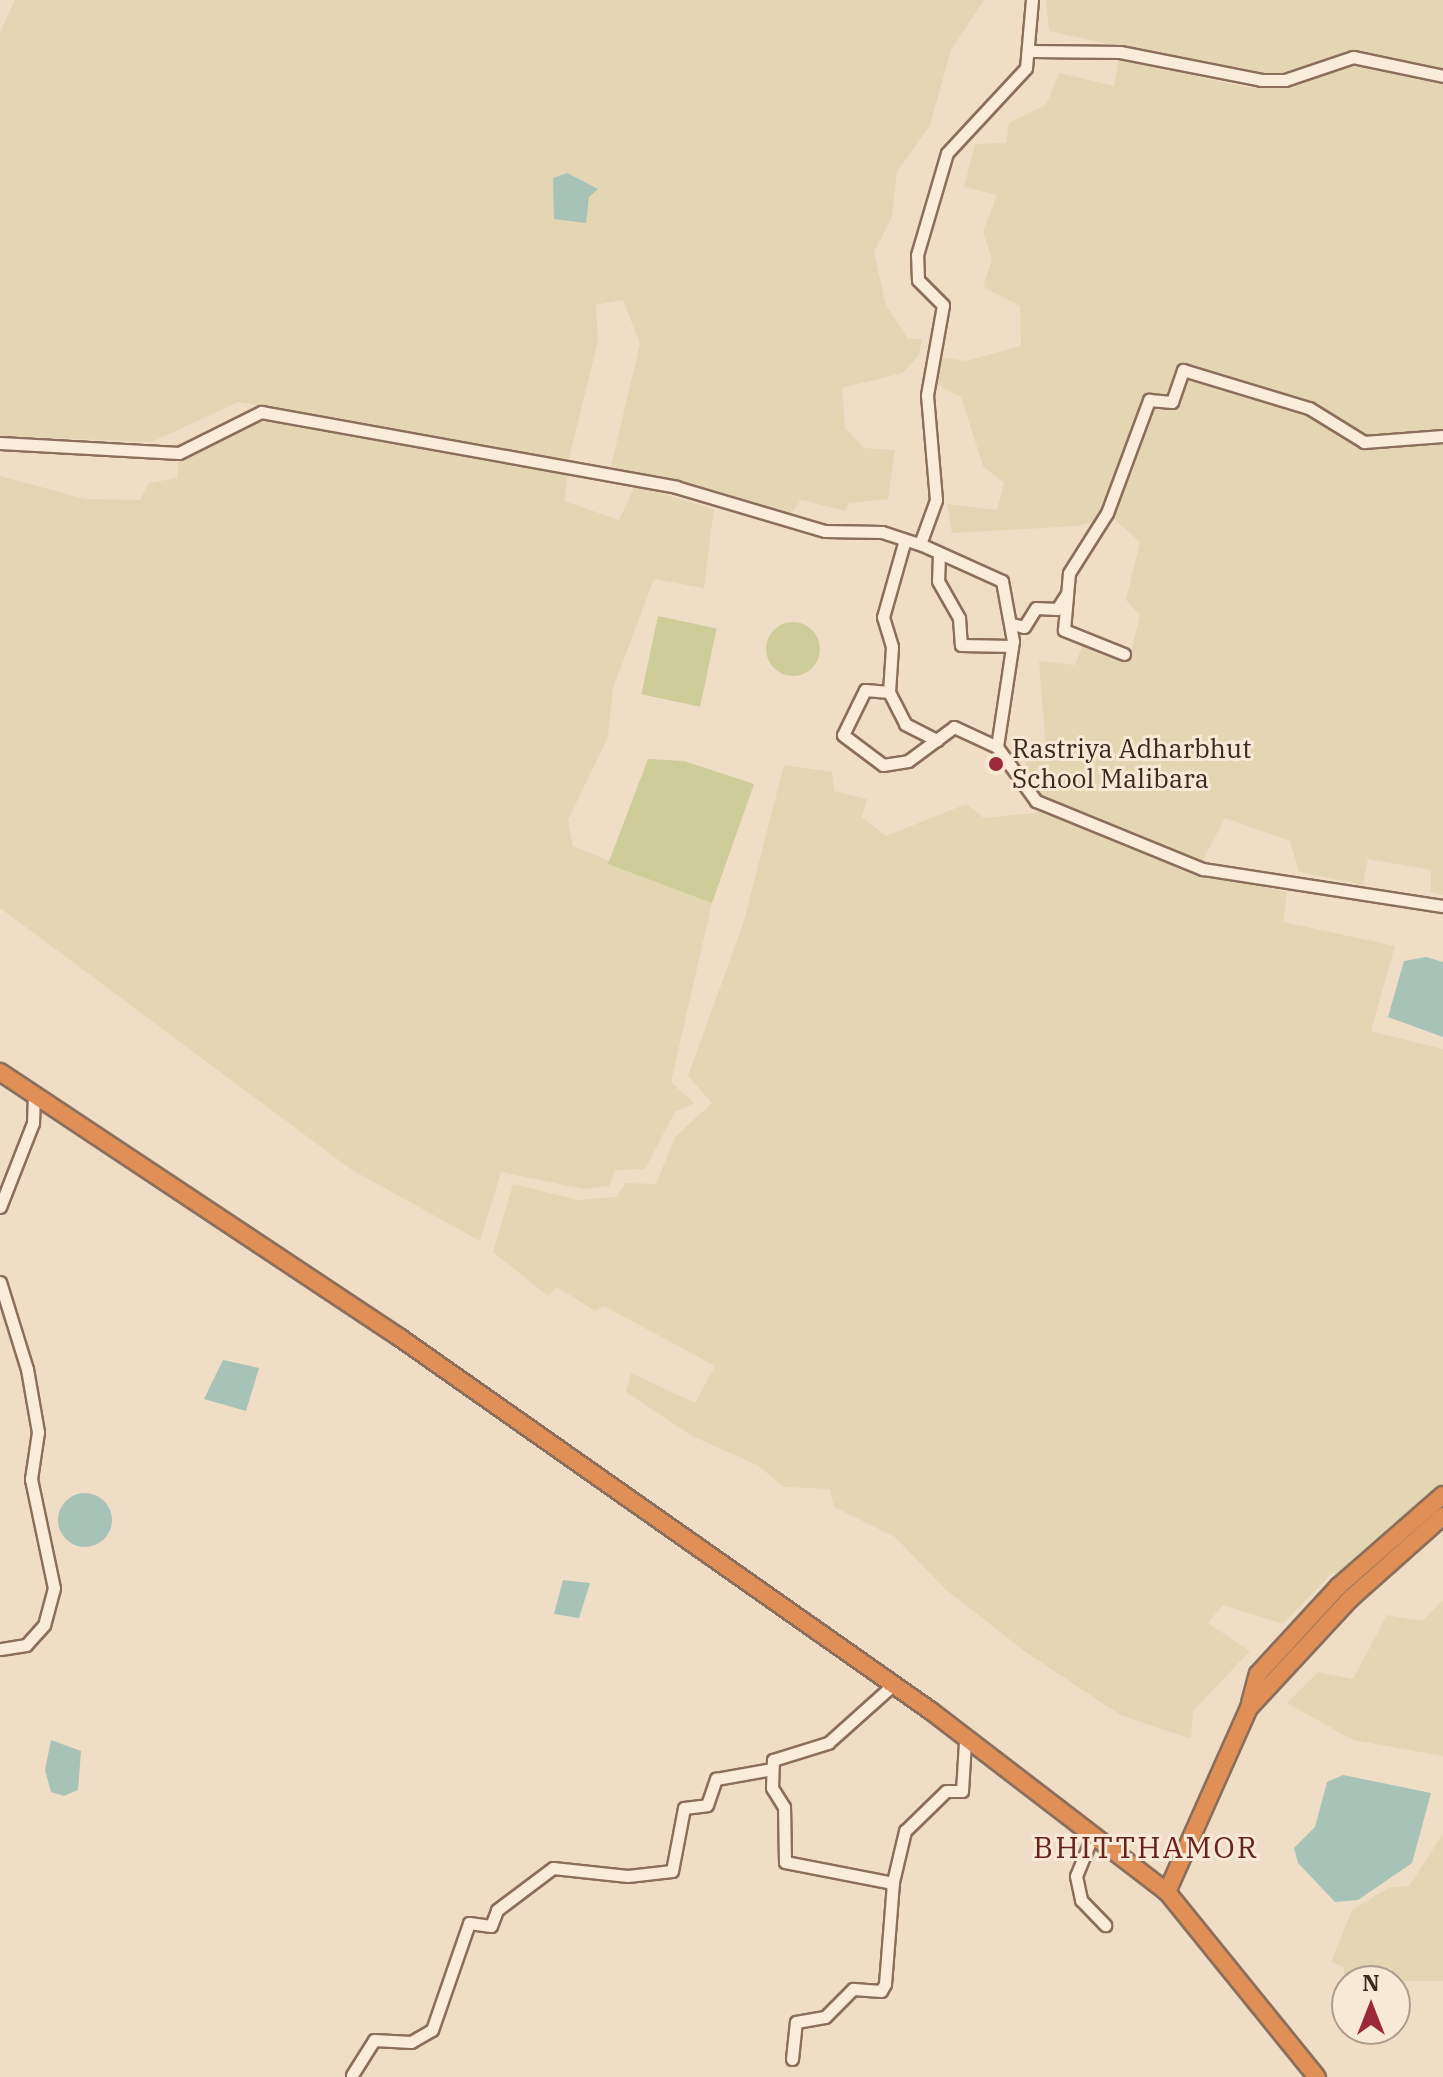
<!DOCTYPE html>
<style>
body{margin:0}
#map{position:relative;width:1443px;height:2077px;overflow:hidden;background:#efddc6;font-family:"IBM Plex Serif",serif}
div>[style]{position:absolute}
.farmland>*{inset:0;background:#e5d6b3}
.green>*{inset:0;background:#cecd99;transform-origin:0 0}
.round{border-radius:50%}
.water>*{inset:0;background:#a7c3b7}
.roads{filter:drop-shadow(2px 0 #8b6e5b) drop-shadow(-2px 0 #8b6e5b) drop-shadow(0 2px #8b6e5b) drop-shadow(0 -2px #8b6e5b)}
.minor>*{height:11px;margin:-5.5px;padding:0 5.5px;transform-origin:5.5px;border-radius:5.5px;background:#faecda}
.highway>*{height:16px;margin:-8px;padding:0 8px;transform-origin:8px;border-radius:8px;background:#e09056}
.dots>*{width:22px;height:22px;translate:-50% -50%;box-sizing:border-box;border:4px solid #f7e9d6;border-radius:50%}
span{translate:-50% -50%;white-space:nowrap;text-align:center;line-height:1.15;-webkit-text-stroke:6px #f7e9d6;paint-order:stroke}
.poi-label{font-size:26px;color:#3b291f}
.left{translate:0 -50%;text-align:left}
.quarter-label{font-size:30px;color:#69231d;letter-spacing:2px}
.north{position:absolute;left:1331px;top:1965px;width:80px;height:80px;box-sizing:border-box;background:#f7e9d6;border:2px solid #ac9c8d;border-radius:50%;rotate:0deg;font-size:22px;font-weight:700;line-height:32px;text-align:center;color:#3b291f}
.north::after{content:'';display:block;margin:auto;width:28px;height:36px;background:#9c293a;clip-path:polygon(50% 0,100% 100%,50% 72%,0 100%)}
</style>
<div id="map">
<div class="farmland">
<i style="clip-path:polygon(15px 0,984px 0,951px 50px,930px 125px,897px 172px,892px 217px,874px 252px,886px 305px,908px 339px,922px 339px,919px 355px,903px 373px,842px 388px,845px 428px,864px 448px,895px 450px,888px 499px,849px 503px,845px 511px,801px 500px,790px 515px,611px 466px,640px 344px,623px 300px,596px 305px,598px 341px,568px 462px,238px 402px,152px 442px,0 436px,0 32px)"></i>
<i style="clip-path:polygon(1046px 0,1443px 0,1443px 71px,1347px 52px,1281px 73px,1244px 74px,1049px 31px)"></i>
<i style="clip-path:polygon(1119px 58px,1244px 87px,1284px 88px,1352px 65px,1443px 82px,1443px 895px,1431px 892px,1431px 870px,1368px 859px,1363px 885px,1299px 872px,1290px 841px,1225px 818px,1196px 873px,1287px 892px,1283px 922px,1395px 946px,1371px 1031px,1443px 1049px,1443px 1490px,1340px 1579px,1333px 1572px,1283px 1624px,1223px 1605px,1208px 1623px,1250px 1651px,1193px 1711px,1191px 1739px,1120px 1715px,1027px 1653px,945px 1589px,895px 1537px,834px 1507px,830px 1489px,784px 1487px,757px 1465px,692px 1436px,626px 1392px,631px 1373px,695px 1403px,715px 1366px,604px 1306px,595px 1311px,557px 1287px,548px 1296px,493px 1252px,513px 1184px,578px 1200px,616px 1197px,626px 1183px,656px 1184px,675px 1137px,712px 1103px,688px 1076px,743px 924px,784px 765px,832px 772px,834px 791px,867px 799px,862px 817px,886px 836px,966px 804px,984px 818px,1036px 813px,1025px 761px,1046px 751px,1039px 661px,1075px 665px,1085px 639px,1130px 657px,1140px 615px,1126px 600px,1140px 542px,1111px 516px,1079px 526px,952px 533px,947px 504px,997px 510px,1004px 483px,983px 466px,961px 397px,936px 384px,938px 357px,966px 361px,1021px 346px,1020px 306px,983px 287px,992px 259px,983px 232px,997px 195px,964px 187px,975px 144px,1006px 143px,1009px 123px,1046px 105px,1059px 73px,1114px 86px)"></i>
<i style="clip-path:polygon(275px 420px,568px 475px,564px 501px,619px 520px,635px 486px,714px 509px,704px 588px,654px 579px,613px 688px,608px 737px,568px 820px,573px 846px,712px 903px,671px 1082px,694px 1103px,675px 1112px,645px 1169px,615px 1170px,609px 1186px,583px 1189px,501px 1172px,480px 1241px,352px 1170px,0 908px,0 476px,85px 499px,140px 500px,149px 483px,177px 478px,178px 461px,244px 426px)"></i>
<i style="clip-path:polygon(1443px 1600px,1443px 1756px,1353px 1740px,1287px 1703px,1318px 1672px,1353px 1679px,1387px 1615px,1422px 1621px)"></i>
<i style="clip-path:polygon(1443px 1834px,1443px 1981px,1344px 1981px,1344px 1967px,1331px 1962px,1352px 1910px,1388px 1888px,1409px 1886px)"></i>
</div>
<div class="green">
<i style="left:658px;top:616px;width:60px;height:80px;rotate:12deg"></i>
<i class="round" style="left:766px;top:622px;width:54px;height:54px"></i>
<i style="clip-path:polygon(648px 759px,684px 761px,754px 784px,712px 903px,608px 864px)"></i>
</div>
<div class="water">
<i style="clip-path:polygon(567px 173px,598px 189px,589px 197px,586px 223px,554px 219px,553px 178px)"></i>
<i style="clip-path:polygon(1426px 957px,1443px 962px,1443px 1037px,1388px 1017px,1404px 961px)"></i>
<i style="clip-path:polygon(223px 1360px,259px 1368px,246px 1411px,204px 1399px)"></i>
<i class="round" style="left:58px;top:1493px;width:54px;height:54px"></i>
<i style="clip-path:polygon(563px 1580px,590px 1583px,579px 1618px,554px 1614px)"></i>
<i style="clip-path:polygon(51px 1740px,81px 1751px,78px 1790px,64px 1796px,51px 1792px,45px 1770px)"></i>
<i style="clip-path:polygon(1343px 1775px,1431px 1793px,1412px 1863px,1358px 1900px,1335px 1902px,1298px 1863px,1294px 1848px,1315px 1827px,1327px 1782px)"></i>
</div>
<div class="roads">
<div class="minor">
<i style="left:1033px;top:51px;width:87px;rotate:0.7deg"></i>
<i style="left:1120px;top:52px;width:144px;rotate:11.2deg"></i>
<i style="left:1261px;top:80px;width:24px"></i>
<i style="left:1285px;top:80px;width:72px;rotate:-18.7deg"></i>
<i style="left:1353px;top:57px;width:92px;rotate:11.9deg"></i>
<i style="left:0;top:443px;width:179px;rotate:3.2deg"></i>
<i style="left:179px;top:453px;width:92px;rotate:-26.6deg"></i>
<i style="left:261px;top:412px;width:422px;rotate:10.2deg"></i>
<i style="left:676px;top:487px;width:155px;rotate:16.5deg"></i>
<i style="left:825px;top:531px;width:57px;rotate:1deg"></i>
<i style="left:882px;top:532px;width:40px;rotate:18deg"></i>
<i style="left:920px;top:544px;width:90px;rotate:24.3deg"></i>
<i style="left:1002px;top:581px;width:61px;rotate:79.6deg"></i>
<i style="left:1013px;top:641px;width:107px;rotate:98.6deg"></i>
<i style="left:997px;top:747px;width:67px;rotate:54.2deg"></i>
<i style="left:1036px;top:801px;width:180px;rotate:22.2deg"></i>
<i style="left:1203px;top:869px;width:243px;rotate:8.8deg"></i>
<i style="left:904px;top:543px;width:77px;rotate:105.8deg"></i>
<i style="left:883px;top:617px;width:31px;rotate:73deg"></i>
<i style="left:892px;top:647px;width:45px;rotate:93.8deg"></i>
<i style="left:889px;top:692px;width:24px;rotate:-175deg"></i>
<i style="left:865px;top:690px;width:50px;rotate:116.1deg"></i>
<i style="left:843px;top:735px;width:50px;rotate:36.9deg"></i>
<i style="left:883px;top:765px;width:25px;rotate:-9deg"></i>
<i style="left:908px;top:761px;width:57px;rotate:-36.5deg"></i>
<i style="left:954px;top:727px;width:47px;rotate:24.9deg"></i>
<i style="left:920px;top:544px;width:47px;rotate:-70deg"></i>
<i style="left:936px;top:500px;width:105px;rotate:-94.9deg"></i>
<i style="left:927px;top:395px;width:91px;rotate:-79.9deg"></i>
<i style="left:943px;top:305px;width:35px;rotate:-135deg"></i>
<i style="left:918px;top:280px;width:25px;rotate:-92deg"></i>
<i style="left:917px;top:255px;width:106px;rotate:-73.6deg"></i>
<i style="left:947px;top:153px;width:116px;rotate:-47.1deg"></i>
<i style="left:1026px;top:68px;width:68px;rotate:-85deg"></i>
<i style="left:939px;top:554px;width:27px;rotate:92deg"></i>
<i style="left:938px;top:581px;width:43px;rotate:60.4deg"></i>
<i style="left:959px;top:618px;width:27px;rotate:86deg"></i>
<i style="left:961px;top:645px;width:51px;rotate:1.1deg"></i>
<i style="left:1012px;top:624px;width:12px;rotate:14deg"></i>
<i style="left:1024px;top:627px;width:22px;rotate:-58deg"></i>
<i style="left:1036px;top:608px;width:21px;rotate:3deg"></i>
<i style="left:1057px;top:609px;width:17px;rotate:-57deg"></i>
<i style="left:1124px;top:654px;width:65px;rotate:-158.2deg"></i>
<i style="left:1064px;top:630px;width:57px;rotate:-85deg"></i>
<i style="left:1069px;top:573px;width:71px;rotate:-57.7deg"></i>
<i style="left:1107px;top:513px;width:121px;rotate:-69.6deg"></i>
<i style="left:1149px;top:400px;width:23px;rotate:5deg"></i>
<i style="left:1172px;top:402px;width:34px;rotate:-71deg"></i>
<i style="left:1183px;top:370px;width:132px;rotate:16.8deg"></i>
<i style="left:1309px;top:408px;width:65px;rotate:31.7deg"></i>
<i style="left:1364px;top:442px;width:79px;rotate:-4.3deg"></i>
<i style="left:889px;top:692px;width:36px;rotate:63deg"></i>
<i style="left:905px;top:724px;width:36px;rotate:27deg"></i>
<i style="left:0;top:1207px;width:90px;rotate:-68.6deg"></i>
<i style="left:33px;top:1123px;width:27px;rotate:-88deg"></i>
<i style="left:0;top:1282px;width:91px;rotate:72.8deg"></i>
<i style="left:27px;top:1369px;width:64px;rotate:80.1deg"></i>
<i style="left:38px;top:1432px;width:48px;rotate:98.5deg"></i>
<i style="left:31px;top:1479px;width:111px;rotate:78.1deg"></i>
<i style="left:54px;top:1588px;width:38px;rotate:105deg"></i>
<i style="left:44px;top:1625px;width:27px;rotate:132deg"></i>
<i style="left:26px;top:1645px;width:26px;rotate:171deg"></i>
<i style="left:1092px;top:1837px;width:42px;rotate:112.3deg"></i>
<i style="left:1076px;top:1876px;width:25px;rotate:78deg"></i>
<i style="left:1081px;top:1900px;width:35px;rotate:46deg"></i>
<i style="left:892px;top:1886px;width:57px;rotate:-76.7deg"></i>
<i style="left:905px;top:1831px;width:57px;rotate:-44.3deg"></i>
<i style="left:946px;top:1791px;width:16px"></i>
<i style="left:962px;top:1791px;width:49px;rotate:-86.5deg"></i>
<i style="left:792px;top:2059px;width:37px;rotate:-84deg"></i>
<i style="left:796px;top:2022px;width:29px;rotate:-10deg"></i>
<i style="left:825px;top:2017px;width:40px;rotate:-45deg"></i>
<i style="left:853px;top:1989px;width:28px;rotate:4deg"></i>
<i style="left:881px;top:1991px;width:8px;rotate:-60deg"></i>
<i style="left:885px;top:1984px;width:101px;rotate:-85.5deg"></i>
<i style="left:893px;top:1883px;width:110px;rotate:-169deg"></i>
<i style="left:785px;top:1862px;width:55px;rotate:-91deg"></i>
<i style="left:784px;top:1807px;width:22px;rotate:-122deg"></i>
<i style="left:772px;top:1788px;width:28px;rotate:-88deg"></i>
<i style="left:773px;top:1760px;width:58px;rotate:-17.2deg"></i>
<i style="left:828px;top:1743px;width:89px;rotate:-41.8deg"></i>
<i style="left:352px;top:2075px;width:41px;rotate:-57.8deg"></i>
<i style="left:374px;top:2040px;width:37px;rotate:3deg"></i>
<i style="left:411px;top:2042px;width:24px;rotate:-30deg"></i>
<i style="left:432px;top:2030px;width:113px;rotate:-70.9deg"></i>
<i style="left:469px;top:1923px;width:22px;rotate:8deg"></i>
<i style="left:491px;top:1926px;width:17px;rotate:-69deg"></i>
<i style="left:497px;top:1910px;width:70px;rotate:-36.9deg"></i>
<i style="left:553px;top:1868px;width:75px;rotate:6.1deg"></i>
<i style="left:628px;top:1876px;width:44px;rotate:-6.5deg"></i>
<i style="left:672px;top:1871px;width:64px;rotate:-79.2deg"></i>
<i style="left:684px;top:1808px;width:23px;rotate:-7deg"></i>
<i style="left:707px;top:1805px;width:28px;rotate:-71deg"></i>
<i style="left:716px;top:1779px;width:57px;rotate:-10.1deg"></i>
</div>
<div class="highway">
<i style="left:0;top:1072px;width:479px;rotate:33.6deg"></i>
<i style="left:399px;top:1337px;width:650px;rotate:35.11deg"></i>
<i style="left:931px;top:1711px;width:297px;rotate:37.5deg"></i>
<i style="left:1167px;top:1892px;width:238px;rotate:51deg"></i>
<i style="left:1250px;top:1703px;width:30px;rotate:-75deg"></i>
<i style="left:1258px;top:1674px;width:120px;rotate:-47.4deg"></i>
<i style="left:1339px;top:1586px;width:138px;rotate:-41.2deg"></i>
<i style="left:1167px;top:1892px;width:201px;rotate:-66deg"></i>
<i style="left:1249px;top:1708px;width:149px;rotate:-47.2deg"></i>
<i style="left:1350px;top:1599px;width:125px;rotate:-41.7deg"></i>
</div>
</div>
<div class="dots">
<i style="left:996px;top:764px;background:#9c293a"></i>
</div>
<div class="poi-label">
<span class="left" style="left:1012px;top:764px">Rastriya Adharbhut<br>School Malibara</span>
</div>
<div class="quarter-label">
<span style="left:1146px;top:1847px">BHITTHAMOR</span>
</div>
<div class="north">N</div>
</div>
